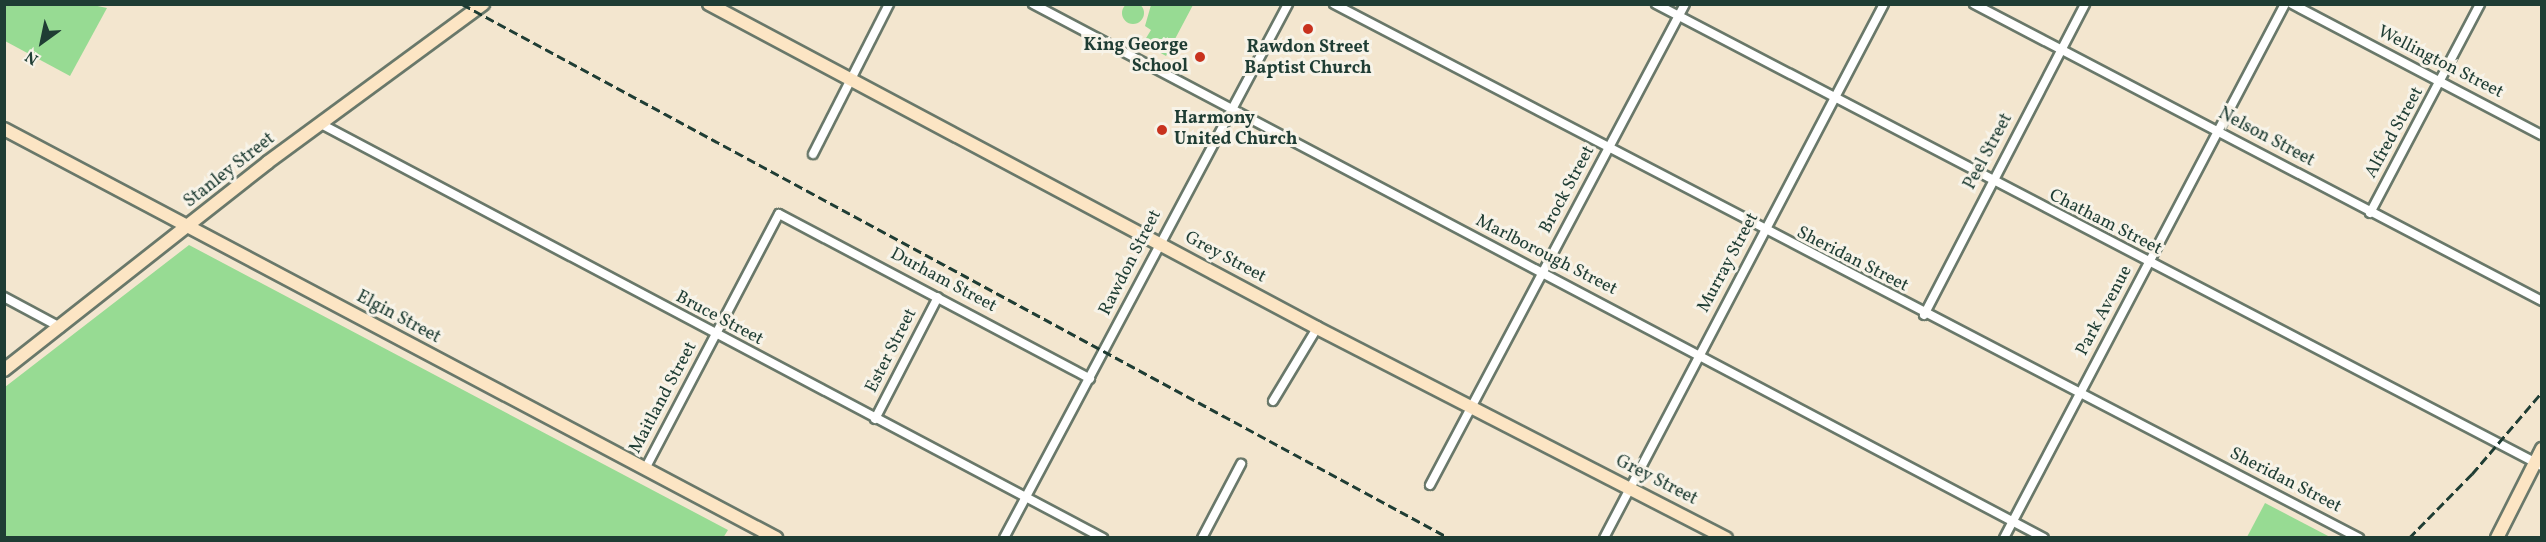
<!DOCTYPE html>
<style>
body{margin:0}
#map{position:relative;width:2546px;height:542px;overflow:hidden;background:#f3e6cf;font-family:Vollkorn,serif}
div>[style]{position:absolute}
.green>*{inset:0;background:#97db93}
.round{border-radius:50%}
.roads{filter:drop-shadow(2px 0 #69786a) drop-shadow(-2px 0 #69786a) drop-shadow(0 2px #69786a) drop-shadow(0 -2px #69786a)}
.street>*{height:8px;margin:-4px;padding:0 4px;transform-origin:4px;border-radius:4px;background:#fff}
.secondary>*{height:12px;margin:-6px;padding:0 6px;transform-origin:6px;border-radius:6px;background:#fce5c4}
.rail>*{height:3px;margin-top:-1.5px;transform-origin:0;background:repeating-linear-gradient(90deg,#1f3d34 0 9px,transparent 0 13.5px)}
.dots>*{width:16px;height:16px;translate:-50% -50%;box-sizing:border-box;border:3px solid #f7f3e8;border-radius:50%}
span{translate:-50% -50%;white-space:nowrap;text-align:center;line-height:1.15;-webkit-text-stroke:6px #f7f3e8;paint-order:stroke}
.poi-label{font-size:18px;color:#1f3d34;font-weight:700}
.right{translate:-100% -50%;text-align:right}
.left{translate:0 -50%;text-align:left}
.street-label{font-size:18px;color:#1f3d34}
.frame{position:absolute;inset:0;border:6px solid #1f3d34;pointer-events:none}
.north{position:absolute;left:12px;top:12px;width:60px;height:60px;-webkit-text-stroke:4px #f7f3e8;paint-order:stroke;rotate:213deg;font-size:16px;font-weight:700;line-height:24px;text-align:center;color:#1f3d34}
.north::after{content:'';display:block;margin:auto;width:21px;height:27px;background:#1f3d34;clip-path:polygon(50% 0,100% 100%,50% 72%,0 100%)}
</style>
<div id="map">
<div class="green">
<i class="round" style="left:1122px;top:2px;width:22px;height:22px"></i>
<i style="clip-path:polygon(88px 4px,107px 8px,70px 76px,5px 41px,5px 5px)"></i>
<i style="clip-path:polygon(1151px 5px,1193px 5px,1166px 56px,1143px 43px,1151px 30px,1145px 26px)"></i>
<i style="clip-path:polygon(189px 245px,641px 484px,728px 530px,723px 538px,5px 537px,5px 387px)"></i>
<i style="clip-path:polygon(2265px 503px,2330px 537px,2247px 537px)"></i>
</div>
<div class="roads">
<div class="street">
<i style="left:1033px;top:4px;width:1143px;rotate:27.84deg"></i>
<i style="left:1334px;top:4px;width:1156px;rotate:27.52deg"></i>
<i style="left:1656px;top:4px;width:999px;rotate:27.54deg"></i>
<i style="left:1974px;top:4px;width:641px;rotate:27.6deg"></i>
<i style="left:2292px;top:4px;width:282px;rotate:27.7deg"></i>
<i style="left:321px;top:124px;width:885px;rotate:27.9deg"></i>
<i style="left:813px;top:154px;width:168px;rotate:-63.1deg"></i>
<i style="left:2370px;top:213px;width:236px;rotate:-62.2deg"></i>
<i style="left:4px;top:297px;width:64px;rotate:28.2deg"></i>
<i style="left:1924px;top:315px;width:350px;rotate:-62.6deg"></i>
<i style="left:1273px;top:401px;width:85px;rotate:-58.9deg"></i>
<i style="left:875px;top:419px;width:137px;rotate:-62.7deg"></i>
<i style="left:645px;top:469px;width:288px;rotate:-62.3deg"></i>
<i style="left:779px;top:214px;width:352px;rotate:27.9deg"></i>
<i style="left:1430px;top:485px;width:544px;rotate:-62.07deg"></i>
<i style="left:1004px;top:538px;width:605px;rotate:-61.99deg"></i>
<i style="left:1202px;top:538px;width:84px;rotate:-62.2deg"></i>
<i style="left:1604px;top:538px;width:603px;rotate:-62.33deg"></i>
<i style="left:2004px;top:538px;width:603px;rotate:-62.25deg"></i>
</div>
<div class="secondary">
<i style="left:709px;top:4px;width:689px;rotate:28.05deg"></i>
<i style="left:1317px;top:328px;width:460px;rotate:27.2deg"></i>
<i style="left:4px;top:129px;width:874px;rotate:27.91deg"></i>
<i style="left:4px;top:370px;width:336px;rotate:-38.2deg"></i>
<i style="left:268px;top:162px;width:267px;rotate:-36.3deg"></i>
<i style="left:2497px;top:538px;width:100px;rotate:-63.2deg"></i>
</div>
</div>
<div class="rail">
<i style="left:462px;top:4px;width:1122px;rotate:28.41deg"></i>
<i style="left:2409px;top:538px;width:90px;rotate:-45.5deg"></i>
<i style="left:2472px;top:474px;width:108px;rotate:-49.5deg"></i>
</div>
<div class="dots">
<i style="left:1308px;top:29px;background:#c8321e"></i>
<i style="left:1200px;top:57px;background:#c8321e"></i>
<i style="left:1162px;top:130px;background:#c8321e"></i>
</div>
<div class="poi-label">
<span class="right" style="left:1188px;top:57px">King George<br>School</span>
<span style="left:1308px;top:59px">Rawdon Street<br>Baptist Church</span>
<span class="left" style="left:1174px;top:130px">Harmony<br>United Church</span>
</div>
<div class="street-label">
<span style="left:2440px;top:63px;rotate:27deg">Wellington Street</span>
<span style="left:2395px;top:133px;rotate:-61deg">Alfred Street</span>
<span style="left:2266px;top:138px;rotate:28deg">Nelson Street</span>
<span style="left:1989px;top:152px;rotate:-62deg">Peel Street</span>
<span style="left:230px;top:171px;rotate:-38deg">Stanley Street</span>
<span style="left:1568px;top:190px;rotate:-62deg">Brock Street</span>
<span style="left:2105px;top:223px;rotate:27deg">Chatham Street</span>
<span style="left:1546px;top:256px;rotate:27deg">Marlborough Street</span>
<span style="left:1225px;top:258px;rotate:28deg">Grey Street</span>
<span style="left:1852px;top:260px;rotate:27deg">Sheridan Street</span>
<span style="left:1131px;top:263px;rotate:-63deg">Rawdon Street</span>
<span style="left:1729px;top:263px;rotate:-62deg">Murray Street</span>
<span style="left:943px;top:281px;rotate:28deg">Durham Street</span>
<span style="left:2105px;top:311px;rotate:-62deg">Park Avenue</span>
<span style="left:398px;top:318px;rotate:28deg">Elgin Street</span>
<span style="left:719px;top:319px;rotate:28deg">Bruce Street</span>
<span style="left:892px;top:351px;rotate:-63deg">Ester Street</span>
<span style="left:664px;top:398px;rotate:-62deg">Maitland Street</span>
<span style="left:1656px;top:481px;rotate:27deg">Grey Street</span>
<span style="left:2285px;top:481px;rotate:27deg">Sheridan Street</span>
</div>
<div class="frame"></div>
<div class="north">N</div>
</div>
